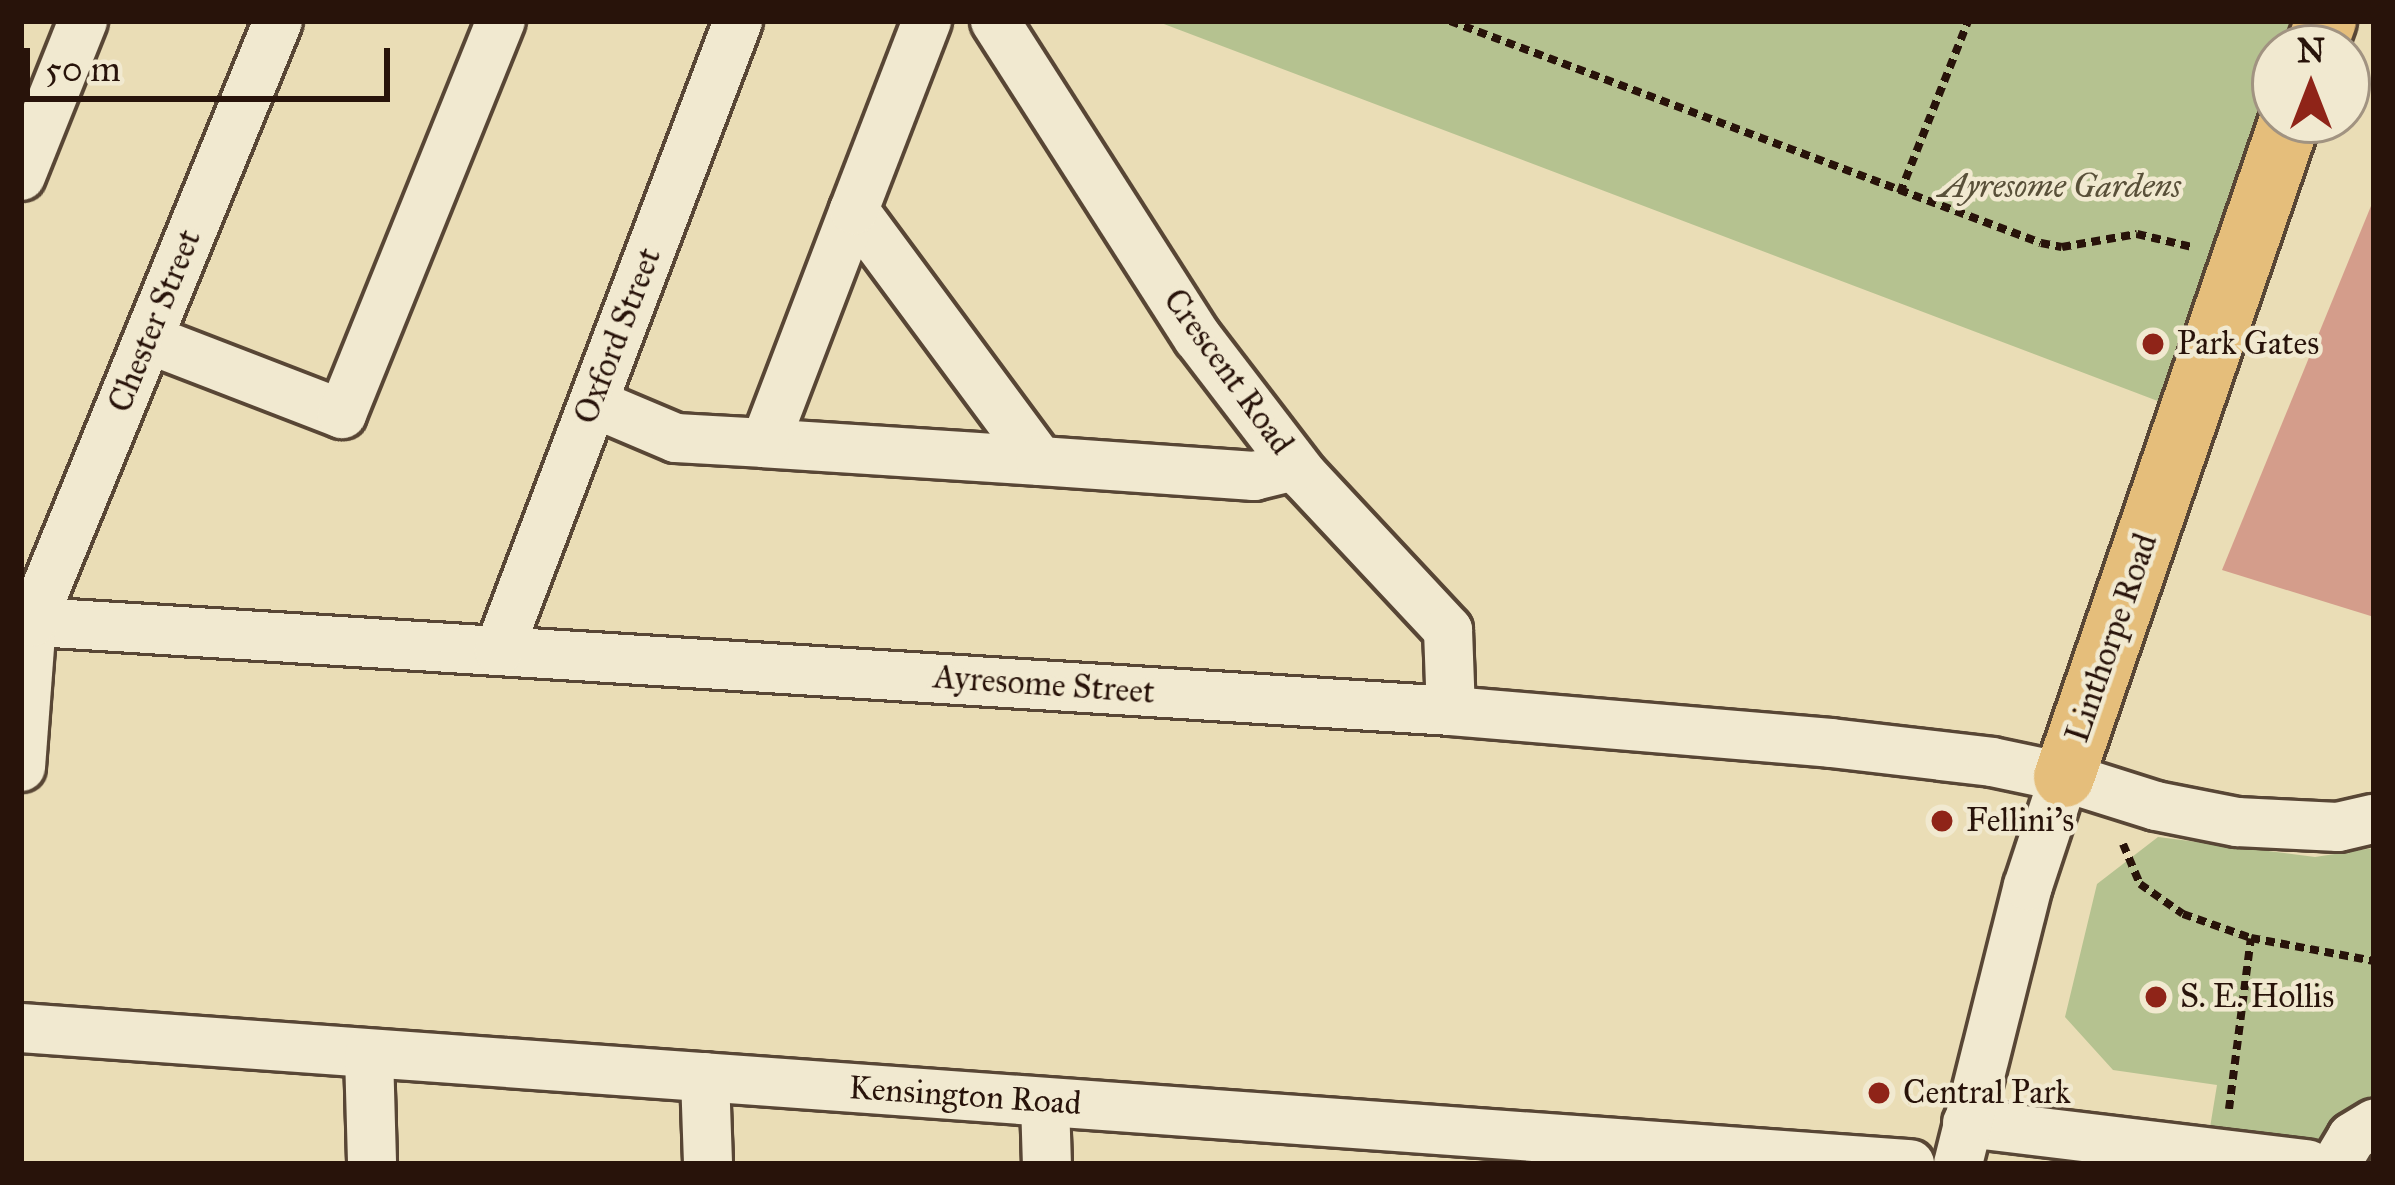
<!DOCTYPE html>
<style>
body{margin:0}
#map{position:relative;width:2395px;height:1185px;overflow:hidden;background:#eaddb6;font-family:"IM FELL Great Primer",serif}
div>[style]{position:absolute}
.green>*{inset:0;background:#b5c290}
.building>*{inset:0;background:#d49d8b}
.path>*{height:8px;margin-top:-4px;transform-origin:0;background:repeating-linear-gradient(90deg,#28130a 0 9px,transparent 0 15px)}
.roads{filter:drop-shadow(3px 0 #584635) drop-shadow(-3px 0 #584635) drop-shadow(0 3px #584635) drop-shadow(0 -3px #584635)}
.minor>*{height:48px;margin:-24px;padding:0 24px;transform-origin:24px;border-radius:24px;background:#f1e9d0}
.major>*{height:60px;margin:-30px;padding:0 30px;transform-origin:30px;border-radius:30px;background:#e5be7b}
.dots>*{width:33px;height:33px;translate:-50% -50%;box-sizing:border-box;border:6px solid #f1e9d0;border-radius:50%}
span{translate:-50% -50%;white-space:nowrap;text-align:center;line-height:1.15;-webkit-text-stroke:9px #f1e9d0;paint-order:stroke}
.park-label{font-size:33px;color:#595039;font-style:italic}
.street-label{font-size:33px;color:#28130a}
.poi-label{font-size:33px;color:#28130a}
.left{translate:0 -50%;text-align:left}
.frame{position:absolute;inset:0;border:24px solid #28130a;pointer-events:none}
.north{position:absolute;left:2251px;top:24px;width:120px;height:120px;box-sizing:border-box;background:#f1e9d0;border:3px solid #a19381;border-radius:50%;rotate:0deg;font-size:33px;font-weight:700;line-height:48px;text-align:center;color:#28130a}
.north::after{content:'';display:block;margin:auto;width:42px;height:54px;background:#8f2418;clip-path:polygon(50% 0,100% 100%,50% 72%,0 100%)}
.scale{position:absolute;left:24px;top:48px;width:366px;height:54px;box-sizing:border-box;border:6px solid #28130a;border-top:0;padding-left:15px;font-size:36px;line-height:42px;white-space:nowrap;color:#28130a;-webkit-text-stroke:9px #f1e9d0;paint-order:stroke}
</style>
<div id="map">
<div class="green">
<i style="clip-path:polygon(1156px 21px,2299px 21px,2290px 48px,2275px 48px,2275px 89px,2163px 403px)"></i>
<i style="clip-path:polygon(2158px 837px,2315px 857px,2374px 848px,2374px 1164px,2204px 1164px,2217px 1085px,2113px 1070px,2065px 1017px,2097px 884px)"></i>
</div>
<div class="building">
<i style="clip-path:polygon(2371px 206px,2374px 207px,2374px 617px,2222px 570px)"></i>
</div>
<div class="path">
<i style="left:1450px;top:21px;width:631px;rotate:20.59deg"></i>
<i style="left:2041px;top:243px;width:21px;rotate:11deg"></i>
<i style="left:2062px;top:247px;width:76px;rotate:-9.8deg"></i>
<i style="left:2137px;top:234px;width:57px;rotate:13.3deg"></i>
<i style="left:1900px;top:193px;width:185px;rotate:-68.4deg"></i>
<i style="left:2123px;top:844px;width:43px;rotate:67deg"></i>
<i style="left:2140px;top:884px;width:52px;rotate:34.9deg"></i>
<i style="left:2183px;top:914px;width:72px;rotate:19.4deg"></i>
<i style="left:2251px;top:938px;width:125px;rotate:10.6deg"></i>
<i style="left:2229px;top:1109px;width:172px;rotate:-82.7deg"></i>
</div>
<div class="roads">
<div class="minor">
<i style="left:995px;top:21px;width:376px;rotate:57.4deg"></i>
<i style="left:1198px;top:338px;width:174px;rotate:52.5deg"></i>
<i style="left:1304px;top:476px;width:211px;rotate:46.9deg"></i>
<i style="left:1448px;top:630px;width:81px;rotate:87.9deg"></i>
<i style="left:21px;top:176px;width:167px;rotate:-68.2deg"></i>
<i style="left:854px;top:210px;width:312px;rotate:53.5deg"></i>
<i style="left:1040px;top:461px;width:276px;rotate:-176.3deg"></i>
<i style="left:765px;top:443px;width:249px;rotate:-69.1deg"></i>
<i style="left:854px;top:210px;width:203px;rotate:-68.9deg"></i>
<i style="left:148px;top:339px;width:208px;rotate:21.1deg"></i>
<i style="left:342px;top:414px;width:424px;rotate:-68deg"></i>
<i style="left:593px;top:403px;width:90px;rotate:22.9deg"></i>
<i style="left:676px;top:438px;width:89px;rotate:3.2deg"></i>
<i style="left:1040px;top:461px;width:215px;rotate:4deg"></i>
<i style="left:1254px;top:476px;width:42px;rotate:-13.7deg"></i>
<i style="left:21px;top:621px;width:1433px;rotate:3.6deg"></i>
<i style="left:1451px;top:711px;width:381px;rotate:4.8deg"></i>
<i style="left:1831px;top:743px;width:162px;rotate:6.7deg"></i>
<i style="left:1992px;top:762px;width:74px;rotate:11.8deg"></i>
<i style="left:2064px;top:777px;width:96px;rotate:17.5deg"></i>
<i style="left:2156px;top:806px;width:83px;rotate:11.2deg"></i>
<i style="left:2237px;top:822px;width:101px;rotate:2.8deg"></i>
<i style="left:2338px;top:827px;width:37px;rotate:-13deg"></i>
<i style="left:499px;top:650px;width:673px;rotate:-69.19deg"></i>
<i style="left:21px;top:767px;width:145px;rotate:-85.7deg"></i>
<i style="left:32px;top:622px;width:649px;rotate:-67.74deg"></i>
<i style="left:21px;top:1028px;width:1894px;rotate:4.12deg"></i>
<i style="left:369px;top:1054px;width:110px;rotate:88.4deg"></i>
<i style="left:705px;top:1077px;width:87px;rotate:88deg"></i>
<i style="left:1045px;top:1102px;width:62px;rotate:88.2deg"></i>
<i style="left:1967px;top:1123px;width:343px;rotate:6.9deg"></i>
<i style="left:1958px;top:1164px;width:287px;rotate:-75.9deg"></i>
<i style="left:2028px;top:886px;width:115px;rotate:-71.7deg"></i>
<i style="left:2336px;top:1164px;width:31px;rotate:-59deg"></i>
<i style="left:2352px;top:1137px;width:26px;rotate:-31deg"></i>
</div>
<div class="major">
<i style="left:2316px;top:48px;width:29px;rotate:-70deg"></i>
<i style="left:2064px;top:777px;width:695px;rotate:-71.02deg"></i>
</div>
</div>
<div class="dots">
<i style="left:2153px;top:344px;background:#8f2418"></i>
<i style="left:1942px;top:821px;background:#8f2418"></i>
<i style="left:2156px;top:997px;background:#8f2418"></i>
<i style="left:1879px;top:1093px;background:#8f2418"></i>
</div>
<div class="park-label">
<span style="left:2060px;top:187px">Ayresome Gardens</span>
</div>
<div class="street-label">
<span style="left:155px;top:321px;rotate:-68deg">Chester Street</span>
<span style="left:618px;top:336px;rotate:-69deg">Oxford Street</span>
<span style="left:1228px;top:372px;rotate:54deg">Crescent Road</span>
<span style="left:2112px;top:638px;rotate:-71deg">Linthorpe Road</span>
<span style="left:1044px;top:685px;rotate:4deg">Ayresome Street</span>
<span style="left:965px;top:1096px;rotate:4deg">Kensington Road</span>
</div>
<div class="poi-label">
<span class="left" style="left:2177px;top:344px">Park Gates</span>
<span class="left" style="left:1966px;top:821px">Fellini's</span>
<span class="left" style="left:2180px;top:997px">S. E. Hollis</span>
<span class="left" style="left:1903px;top:1093px">Central Park</span>
</div>
<div class="frame"></div>
<div class="north">N</div>
<div class="scale">50 m</div>
</div>
